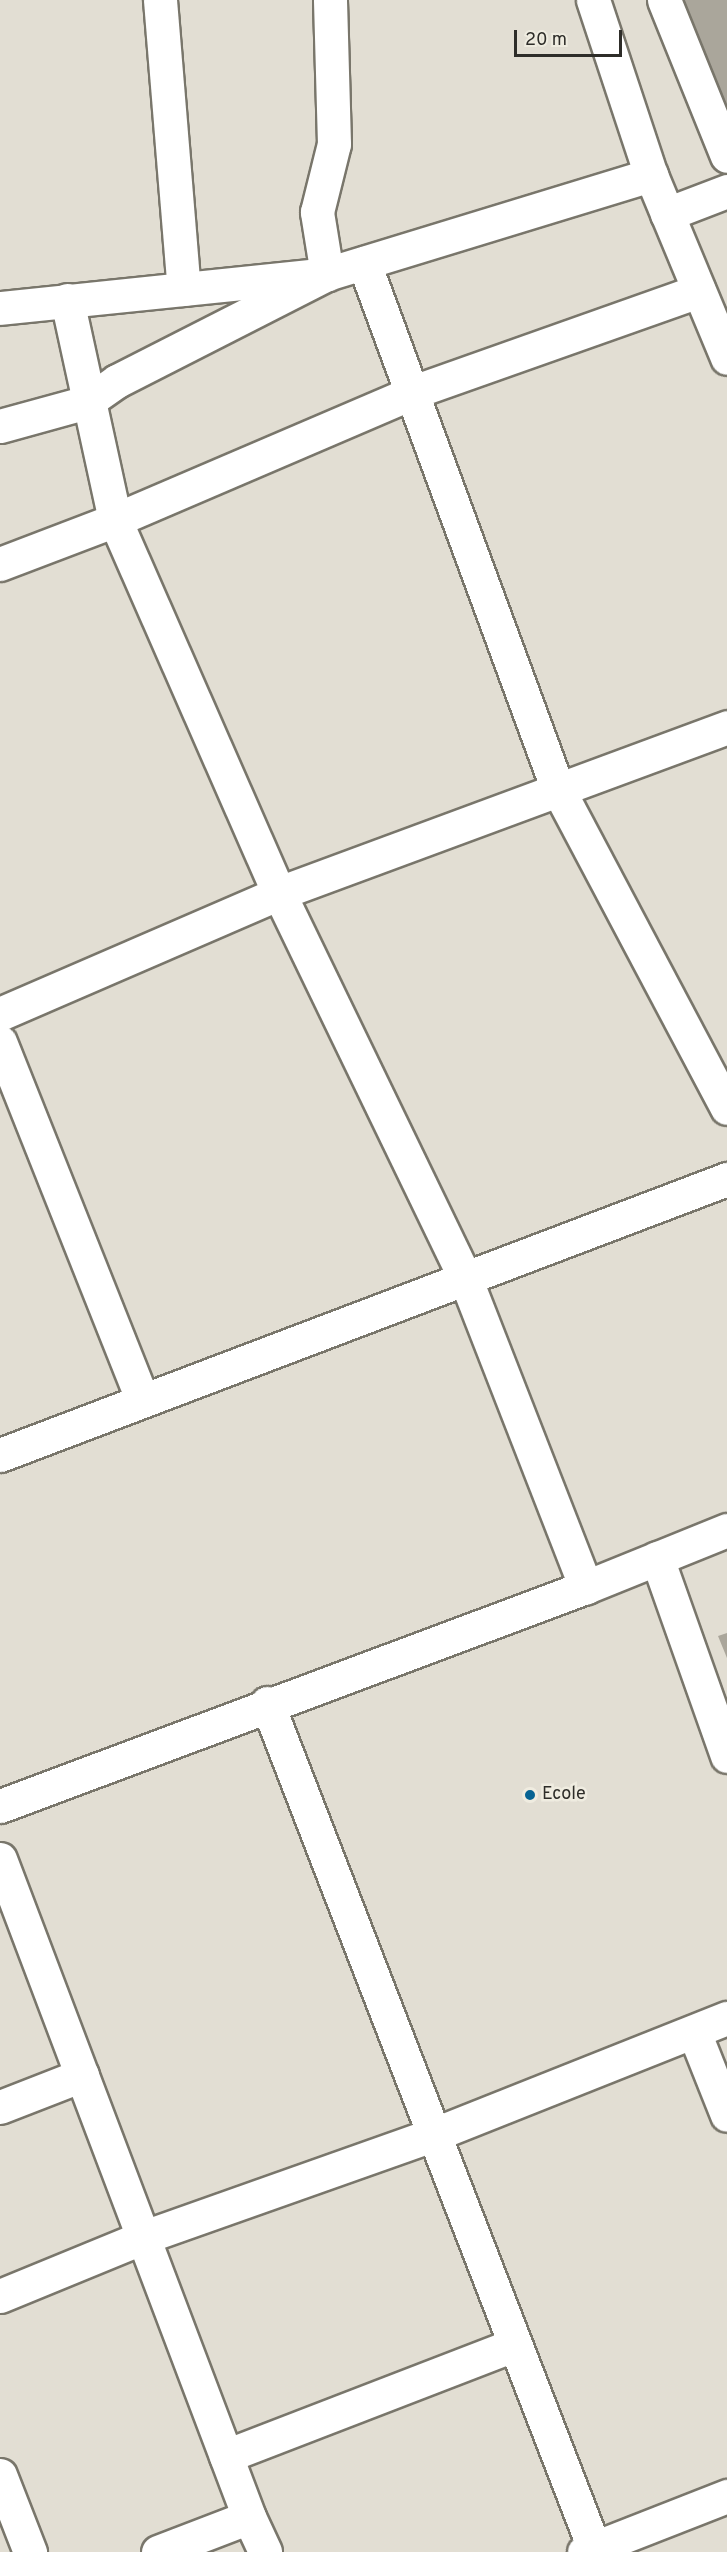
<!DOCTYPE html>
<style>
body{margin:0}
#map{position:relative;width:727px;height:2552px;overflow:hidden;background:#e2ded3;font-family:Overpass,sans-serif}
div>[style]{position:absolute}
.building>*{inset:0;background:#aaa69b}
.roads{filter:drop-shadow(2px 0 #79766b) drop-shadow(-2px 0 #79766b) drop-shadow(0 2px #79766b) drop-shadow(0 -2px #79766b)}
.minor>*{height:33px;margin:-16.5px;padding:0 16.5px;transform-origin:16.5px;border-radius:16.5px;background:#fff}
.major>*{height:33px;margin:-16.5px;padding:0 16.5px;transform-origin:16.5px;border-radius:16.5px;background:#fff}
.dots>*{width:16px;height:16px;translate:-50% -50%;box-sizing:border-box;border:3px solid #efece0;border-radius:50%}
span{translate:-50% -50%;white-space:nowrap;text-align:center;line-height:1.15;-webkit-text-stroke:5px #efece0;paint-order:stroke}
.poi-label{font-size:18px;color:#2e2d29}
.left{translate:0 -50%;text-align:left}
.scale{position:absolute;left:514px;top:30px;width:108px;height:27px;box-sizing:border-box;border:3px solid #2e2d29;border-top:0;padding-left:8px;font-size:18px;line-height:21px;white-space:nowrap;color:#2e2d29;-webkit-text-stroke:4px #efece0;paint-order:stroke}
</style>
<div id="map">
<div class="building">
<i style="clip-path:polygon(669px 0,727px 0,727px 140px)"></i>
<i style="clip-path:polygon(727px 1633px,727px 1658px,718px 1636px)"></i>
</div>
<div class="roads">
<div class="minor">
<i style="left:160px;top:0;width:290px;rotate:85.3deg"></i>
<i style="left:664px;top:0;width:168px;rotate:68deg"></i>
<i style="left:667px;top:214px;width:64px;rotate:-21deg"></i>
<i style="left:364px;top:263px;width:558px;rotate:69.78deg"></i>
<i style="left:557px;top:787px;width:363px;rotate:62.1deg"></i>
<i style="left:67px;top:300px;width:225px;rotate:77.7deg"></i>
<i style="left:115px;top:520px;width:407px;rotate:66.3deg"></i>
<i style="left:279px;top:893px;width:430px;rotate:64.2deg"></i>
<i style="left:466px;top:1280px;width:330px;rotate:68.7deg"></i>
<i style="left:0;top:308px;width:329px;rotate:-5.9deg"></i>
<i style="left:327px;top:274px;width:339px;rotate:-17deg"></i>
<i style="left:0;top:426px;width:90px;rotate:-15.4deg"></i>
<i style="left:87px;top:402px;width:37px;rotate:-35deg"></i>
<i style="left:117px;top:381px;width:236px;rotate:-27deg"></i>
<i style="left:327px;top:274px;width:63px;rotate:-99.2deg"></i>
<i style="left:317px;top:212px;width:70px;rotate:-76deg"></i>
<i style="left:334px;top:144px;width:144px;rotate:-91.6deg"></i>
<i style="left:0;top:564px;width:123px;rotate:-20.9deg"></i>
<i style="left:115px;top:520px;width:324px;rotate:-23.2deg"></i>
<i style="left:413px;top:392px;width:303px;rotate:-19.5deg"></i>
<i style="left:0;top:1014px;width:304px;rotate:-23.4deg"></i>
<i style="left:279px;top:893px;width:478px;rotate:-20.3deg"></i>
<i style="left:0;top:1042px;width:384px;rotate:68.3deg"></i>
<i style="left:0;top:1455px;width:778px;rotate:-20.79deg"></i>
<i style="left:657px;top:1558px;width:210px;rotate:70.5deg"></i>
<i style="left:267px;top:1703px;width:906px;rotate:68.84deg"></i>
<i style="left:0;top:1806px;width:626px;rotate:-20.49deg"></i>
<i style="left:586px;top:1587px;width:152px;rotate:-22deg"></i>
<i style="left:0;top:1859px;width:704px;rotate:69.27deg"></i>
<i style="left:249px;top:2517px;width:38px;rotate:65deg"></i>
<i style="left:694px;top:2032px;width:89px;rotate:68.3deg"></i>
<i style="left:0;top:2107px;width:88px;rotate:-21.3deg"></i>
<i style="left:0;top:2296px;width:156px;rotate:-22.3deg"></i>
<i style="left:144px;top:2237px;width:309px;rotate:-19.5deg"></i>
<i style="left:435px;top:2134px;width:314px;rotate:-21.7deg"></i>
<i style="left:226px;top:2456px;width:308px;rotate:-21.1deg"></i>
<i style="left:0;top:2475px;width:83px;rotate:68.7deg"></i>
<i style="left:158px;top:2552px;width:97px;rotate:-21deg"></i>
<i style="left:584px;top:2552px;width:154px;rotate:-21.4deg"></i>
</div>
<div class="major">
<i style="left:593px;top:0;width:184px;rotate:71.7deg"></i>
<i style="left:651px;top:175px;width:198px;rotate:67.4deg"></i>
</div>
</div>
<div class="dots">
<i style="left:530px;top:1795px;background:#066393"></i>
</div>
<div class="poi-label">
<span class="left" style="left:542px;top:1795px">Ecole</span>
</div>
<div class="scale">20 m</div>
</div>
